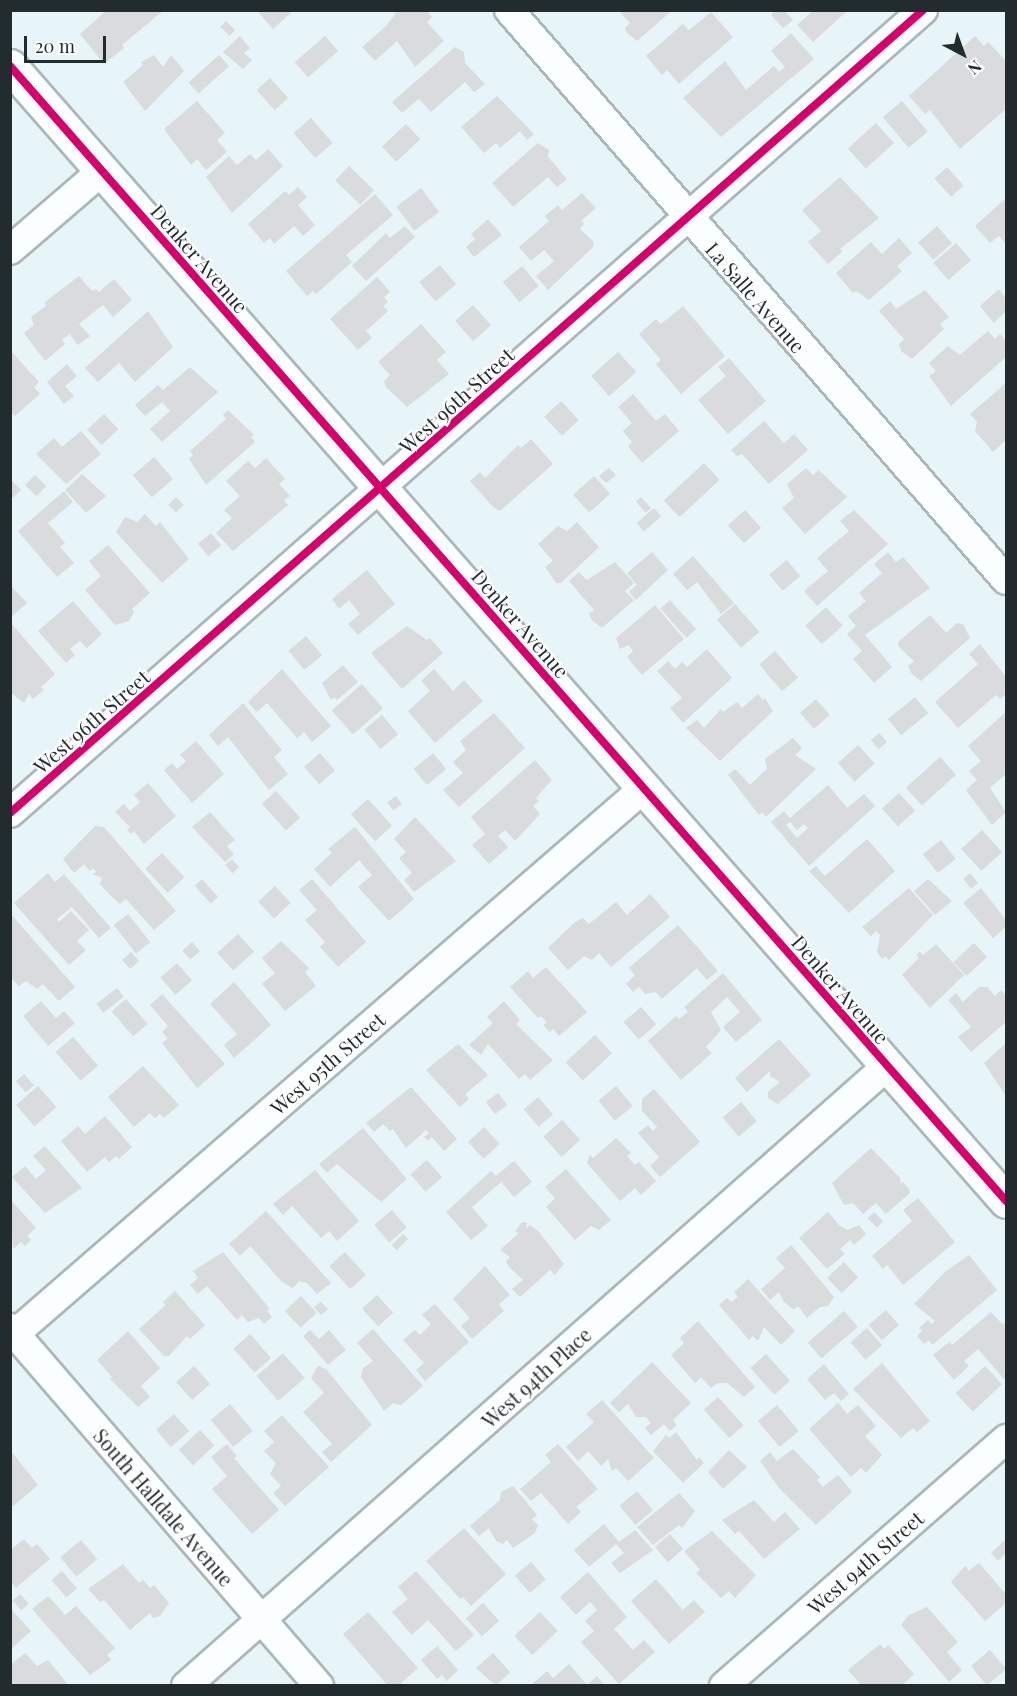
<!DOCTYPE html>
<style>
body{margin:0}
#map{position:relative;width:1017px;height:1696px;overflow:hidden;background:#e7f5f8;font-family:"Playfair Display",serif}
div>[style]{position:absolute}
.building>*{inset:0;background:#d9dbdc;transform-origin:0 0}
.roads{filter:drop-shadow(2px 0 #acb7b9) drop-shadow(-2px 0 #acb7b9) drop-shadow(0 2px #acb7b9) drop-shadow(0 -2px #acb7b9)}
.street>*{height:28px;margin:-14px;padding:0 14px;transform-origin:14px;border-radius:14px;background:#fbfefe}
.secondary>*{height:33px;margin:-16.5px;padding:0 16.5px;transform-origin:16.5px;border-radius:16.5px;background:#fbfefe}
.cycleway>*{height:8px;margin:-4px;padding:0 4px;transform-origin:4px;border-radius:4px;background:#d6006c}
span{translate:-50% -50%;white-space:nowrap;text-align:center;line-height:1.15;-webkit-text-stroke:4.5px #fff;paint-order:stroke}
.street-label{font-size:20px;color:#222c2e}
.frame{position:absolute;inset:0;border:12px solid #222c2e;pointer-events:none}
.north{position:absolute;left:933px;top:24px;width:60px;height:60px;-webkit-text-stroke:4px #fff;paint-order:stroke;rotate:139deg;font-size:16px;font-weight:700;line-height:24px;text-align:center;color:#222c2e}
.north::after{content:'';display:block;margin:auto;width:21px;height:27px;background:#222c2e;clip-path:polygon(50% 0,100% 100%,50% 72%,0 100%)}
.scale{position:absolute;left:24px;top:36px;width:82px;height:27px;box-sizing:border-box;border:3px solid #222c2e;border-top:0;padding-left:8px;font-size:18px;line-height:21px;white-space:nowrap;color:#222c2e;-webkit-text-stroke:4px #fff;paint-order:stroke}
</style>
<div id="map">
<div class="building">
<i style="clip-path:polygon(107px 10px,164px 10px,122px 45px,124px 48px,104px 64px,80px 34px)"></i>
<i style="clip-path:polygon(263px 10px,294px 10px,273px 29px,259px 13px)"></i>
<i style="clip-path:polygon(394px 10px,426px 10px,432px 17px,427px 22px,444px 41px,415px 67px,397px 41px,375px 61px,362px 47px,386px 26px,396px 13px)"></i>
<i style="clip-path:polygon(618px 10px,667px 10px,669px 13px,637px 41px,627px 33px,625px 28px,630px 23px)"></i>
<i style="clip-path:polygon(776px 10px,784px 10px,793px 20px,783px 28px,771px 15px)"></i>
<i style="clip-path:polygon(814px 10px,848px 10px,813px 42px,797px 25px)"></i>
<i style="clip-path:polygon(711px 12px,733px 37px,679px 84px,667px 70px,662px 75px,646px 56px,683px 24px,689px 30px)"></i>
<i style="left:226px;top:21px;width:13px;height:8px;rotate:45deg"></i>
<i style="clip-path:polygon(791px 33px,814px 59px,721px 137px,683px 98px,725px 61px,746px 90px,774px 66px,779px 72px,785px 67px,771px 51px)"></i>
<i style="clip-path:polygon(240px 36px,250px 48px,244px 53px,252px 60px,243px 69px,223px 52px)"></i>
<i style="left:325px;top:36px;width:20px;height:40px;rotate:49deg"></i>
<i style="clip-path:polygon(975px 36px,984px 46px,988px 42px,1006px 61px,1006px 109px,960px 149px,930px 110px,925px 114px,909px 96px)"></i>
<i style="clip-path:polygon(455px 47px,464px 52px,465px 63px,485px 84px,474px 92px,465px 82px,431px 112px,419px 99px,402px 113px,392px 102px)"></i>
<i style="clip-path:polygon(154px 55px,163px 67px,171px 55px,184px 71px,145px 111px,123px 82px,143px 65px,141px 62px)"></i>
<i style="left:219px;top:55px;width:15px;height:41px;rotate:48deg"></i>
<i style="left:270px;top:78px;width:27px;height:18px;rotate:48deg"></i>
<i style="clip-path:polygon(497px 96px,534px 134px,527px 140px,520px 131px,500px 148px,496px 143px,484px 153px,461px 127px)"></i>
<i style="clip-path:polygon(197px 101px,225px 133px,217px 140px,227px 152px,206px 170px,197px 159px,191px 165px,164px 129px)"></i>
<i style="left:902px;top:101px;width:40px;height:25px;rotate:50deg"></i>
<i style="left:311px;top:118px;width:33px;height:23px;rotate:49deg"></i>
<i style="left:876px;top:123px;width:27px;height:38px;rotate:48deg"></i>
<i style="left:406px;top:124px;width:21px;height:33px;rotate:47deg"></i>
<i style="clip-path:polygon(538px 143px,549px 150px,548px 157px,567px 179px,557px 187px,548px 177px,513px 207px,492px 183px)"></i>
<i style="clip-path:polygon(268px 149px,283px 166px,232px 213px,206px 177px,229px 156px,237px 165px,250px 154px,256px 160px)"></i>
<i style="left:349px;top:166px;width:35px;height:20px;rotate:44deg"></i>
<i style="left:947px;top:167px;width:25px;height:17px;rotate:48deg"></i>
<i style="clip-path:polygon(840px 177px,879px 218px,840px 249px,843px 251px,828px 264px,808px 242px,821px 231px,802px 210px)"></i>
<i style="clip-path:polygon(298px 187px,307px 197px,298px 205px,315px 225px,303px 236px,294px 226px,274px 244px,270px 238px,264px 243px,248px 224px,285px 191px,289px 195px)"></i>
<i style="left:421px;top:188px;width:30px;height:31px;rotate:53deg"></i>
<i style="clip-path:polygon(582px 193px,596px 208px,581px 221px,584px 223px,580px 229px,594px 242px,593px 247px,548px 290px,536px 276px,554px 261px,544px 250px,531px 261px,519px 247px,549px 221px,545px 216px,558px 205px,562px 210px)"></i>
<i style="clip-path:polygon(375px 194px,393px 215px,346px 255px,352px 262px,316px 294px,313px 291px,307px 296px,286px 271px)"></i>
<i style="clip-path:polygon(1006px 198px,1006px 244px,999px 236px,990px 243px,975px 226px)"></i>
<i style="clip-path:polygon(488px 219px,502px 235px,474px 257px,466px 247px,475px 239px,471px 234px)"></i>
<i style="clip-path:polygon(405px 226px,415px 237px,366px 281px,352px 266px,386px 233px,390px 238px)"></i>
<i style="left:937px;top:226px;width:23px;height:25px;rotate:49deg"></i>
<i style="clip-path:polygon(899px 238px,912px 253px,897px 266px,902px 271px,869px 300px,856px 291px,853px 293px,836px 273px,871px 242px,882px 254px)"></i>
<i style="left:956px;top:243px;width:23px;height:30px;rotate:49deg"></i>
<i style="left:440px;top:265px;width:25px;height:27px;rotate:50deg"></i>
<i style="left:522px;top:266px;width:26px;height:25px;rotate:50deg"></i>
<i style="clip-path:polygon(79px 276px,92px 291px,96px 289px,99px 292px,114px 279px,132px 300px,113px 317px,103px 305px,79px 324px,90px 336px,78px 345px,69px 334px,62px 340px,65px 344px,45px 361px,24px 333px,34px 325px,31px 317px,46px 306px,45px 302px)"></i>
<i style="clip-path:polygon(377px 277px,390px 292px,384px 297px,388px 302px,383px 306px,388px 311px,366px 331px,372px 338px,358px 350px,330px 319px)"></i>
<i style="clip-path:polygon(999px 289px,1006px 299px,1006px 311px,994px 323px,980px 306px)"></i>
<i style="clip-path:polygon(925px 290px,949px 317px,940px 324px,944px 329px,912px 359px,901px 351px,899px 344px,904px 339px,879px 311px,890px 301px,896px 309px)"></i>
<i style="left:473px;top:305px;width:27px;height:24px;rotate:48deg"></i>
<i style="clip-path:polygon(683px 306px,725px 356px,681px 394px,656px 364px,661px 360px,639px 334px,656px 319px,661px 324px)"></i>
<i style="clip-path:polygon(148px 311px,173px 347px,135px 382px,119px 363px,98px 382px,85px 368px)"></i>
<i style="clip-path:polygon(421px 324px,446px 352px,437px 360px,449px 374px,407px 407px,386px 387px,384px 381px,390px 375px,378px 362px)"></i>
<i style="clip-path:polygon(988px 331px,995px 339px,1000px 334px,1006px 341px,1006px 357px,951px 406px,929px 376px,936px 371px,929px 363px,948px 346px,960px 355px)"></i>
<i style="clip-path:polygon(10px 350px,39px 382px,34px 387px,40px 394px,15px 416px,10px 411px)"></i>
<i style="left:618px;top:352px;width:27px;height:36px;rotate:48deg"></i>
<i style="clip-path:polygon(729px 358px,766px 401px,728px 434px,698px 400px,726px 376px,718px 367px)"></i>
<i style="clip-path:polygon(67px 364px,77px 376px,65px 386px,74px 396px,64px 404px,47px 382px)"></i>
<i style="clip-path:polygon(190px 367px,218px 392px,162px 442px,150px 429px,170px 411px,162px 402px,145px 416px,135px 405px,158px 385px,163px 390px)"></i>
<i style="clip-path:polygon(1006px 383px,1006px 440px,993px 452px,975px 431px,977px 422px,970px 414px)"></i>
<i style="clip-path:polygon(633px 394px,656px 421px,665px 414px,679px 431px,642px 463px,628px 446px,632px 442px,623px 431px,632px 423px,618px 407px)"></i>
<i style="left:561px;top:401px;width:26px;height:23px;rotate:47deg"></i>
<i style="clip-path:polygon(228px 410px,254px 435px,251px 437px,255px 442px,206px 485px,189px 459px,193px 455px,190px 451px,226px 419px,223px 415px)"></i>
<i style="left:104px;top:414px;width:21px;height:23px;rotate:47deg"></i>
<i style="clip-path:polygon(764px 421px,784px 443px,794px 434px,808px 450px,769px 484px,742px 454px,737px 456px,731px 450px)"></i>
<i style="clip-path:polygon(81px 431px,101px 454px,66px 484px,36px 454px,54px 438px,62px 447px)"></i>
<i style="clip-path:polygon(531px 439px,553px 464px,500px 511px,494px 508px,470px 481px,480px 472px,485px 478px,518px 445px,521px 448px)"></i>
<i style="left:154px;top:457px;width:29px;height:28px;rotate:49deg"></i>
<i style="clip-path:polygon(266px 458px,285px 479px,279px 484px,290px 496px,284px 500px,288px 505px,233px 551px,216px 533px,232px 518px,224px 510px,240px 496px,226px 481px,248px 461px,255px 468px)"></i>
<i style="left:704px;top:463px;width:23px;height:55px;rotate:47deg"></i>
<i style="clip-path:polygon(609px 468px,616px 475px,606px 483px,599px 476px)"></i>
<i style="clip-path:polygon(806px 468px,813px 475px,819px 470px,847px 497px,805px 534px,782px 508px,794px 498px,787px 484px)"></i>
<i style="clip-path:polygon(82px 474px,106px 496px,86px 513px,65px 490px)"></i>
<i style="left:35px;top:475px;width:16px;height:14px;rotate:45deg"></i>
<i style="left:594px;top:476px;width:24px;height:28px;rotate:48deg"></i>
<i style="clip-path:polygon(10px 479px,21px 490px,10px 500px)"></i>
<i style="clip-path:polygon(64px 491px,73px 502px,48px 523px,65px 543px,60px 547px,74px 563px,57px 577px,18px 531px)"></i>
<i style="left:176px;top:497px;width:11px;height:11px;rotate:45deg"></i>
<i style="left:641px;top:497px;width:15px;height:7px;rotate:48deg"></i>
<i style="left:654px;top:508px;width:11px;height:23px;rotate:49deg"></i>
<i style="left:745px;top:510px;width:24px;height:23px;rotate:48deg"></i>
<i style="clip-path:polygon(854px 510px,888px 544px,817px 606px,804px 591px,828px 571px,817px 558px,849px 531px,840px 521px)"></i>
<i style="clip-path:polygon(145px 514px,156px 526px,160px 522px,189px 559px,162px 583px,116px 532px,125px 517px,137px 522px)"></i>
<i style="clip-path:polygon(577px 522px,599px 547px,561px 583px,556px 583px,545px 567px,553px 561px,538px 544px,558px 526px,567px 531px)"></i>
<i style="left:211px;top:533px;width:16px;height:17px;rotate:50deg"></i>
<i style="clip-path:polygon(108px 545px,150px 593px,132px 609px,134px 612px,129px 621px,115px 625px,85px 590px,101px 576px,89px 561px)"></i>
<i style="clip-path:polygon(652px 552px,668px 570px,636px 600px,629px 592px,637px 585px,627px 573px)"></i>
<i style="clip-path:polygon(888px 552px,896px 562px,903px 557px,930px 588px,865px 635px,892px 667px,874px 683px,853px 659px,862px 651px,847px 634px,856px 626px,848px 616px,866px 601px,859px 593px,882px 573px,874px 564px)"></i>
<i style="clip-path:polygon(693px 556px,734px 603px,721px 614px,697px 582px,687px 590px,673px 574px)"></i>
<i style="left:787px;top:560px;width:21px;height:23px;rotate:51deg"></i>
<i style="clip-path:polygon(615px 562px,634px 583px,625px 591px,634px 600px,602px 628px,592px 620px,589px 614px,594px 610px,569px 581px,579px 572px,587px 580px)"></i>
<i style="clip-path:polygon(367px 570px,395px 604px,358px 635px,348px 624px,360px 614px,349px 600px,339px 609px,332px 599px)"></i>
<i style="clip-path:polygon(10px 585px,27px 603px,10px 618px)"></i>
<i style="left:670px;top:600px;width:39px;height:13px;rotate:48deg"></i>
<i style="clip-path:polygon(73px 601px,102px 634px,87px 648px,80px 641px,70px 649px,75px 655px,66px 663px,38px 631px)"></i>
<i style="left:735px;top:604px;width:37px;height:24px;rotate:49deg"></i>
<i style="clip-path:polygon(655px 605px,684px 639px,642px 675px,627px 657px,633px 651px,629px 645px,620px 649px,616px 638px)"></i>
<i style="left:826px;top:607px;width:25px;height:28px;rotate:48deg"></i>
<i style="clip-path:polygon(930px 615px,946px 633px,957px 623px,963px 624px,970px 638px,921px 681px,911px 673px,908px 666px,914px 661px,898px 646px,899px 641px)"></i>
<i style="clip-path:polygon(10px 622px,55px 674px,41px 687px,44px 690px,33px 699px,29px 694px,24px 703px,10px 692px)"></i>
<i style="clip-path:polygon(407px 626px,427px 640px,430px 638px,443px 653px,402px 689px,371px 653px)"></i>
<i style="left:306px;top:636px;width:25px;height:23px;rotate:50deg"></i>
<i style="clip-path:polygon(980px 644px,1006px 677px,1006px 694px,1000px 699px,996px 695px,958px 728px,935px 702px,978px 664px,969px 654px)"></i>
<i style="clip-path:polygon(707px 649px,732px 678px,683px 723px,670px 708px,682px 698px,657px 671px,668px 661px,675px 669px,682px 662px,687px 667px)"></i>
<i style="left:775px;top:651px;width:35px;height:21px;rotate:49deg"></i>
<i style="clip-path:polygon(343px 665px,358px 682px,337px 700px,334px 697px,331px 700px,322px 683px)"></i>
<i style="clip-path:polygon(282px 669px,331px 726px,312px 742px,304px 732px,297px 738px,267px 703px,257px 712px,248px 702px)"></i>
<i style="clip-path:polygon(434px 669px,453px 691px,464px 680px,483px 701px,435px 743px,408px 711px,430px 691px,421px 681px)"></i>
<i style="left:362px;top:684px;width:32px;height:40px;rotate:49deg"></i>
<i style="clip-path:polygon(758px 694px,763px 700px,765px 698px,773px 711px,720px 761px,686px 728px,697px 720px,704px 728px,721px 709px,723px 712px,737px 702px,742px 708px)"></i>
<i style="left:915px;top:697px;width:21px;height:35px;rotate:51deg"></i>
<i style="left:816px;top:699px;width:21px;height:21px;rotate:49deg"></i>
<i style="clip-path:polygon(243px 703px,282px 750px,274px 757px,288px 774px,269px 790px,228px 737px,218px 746px,209px 735px)"></i>
<i style="clip-path:polygon(1006px 712px,1006px 774px,990px 788px,1006px 812px,992px 825px,966px 790px,977px 780px,969px 771px,981px 761px,968px 746px)"></i>
<i style="clip-path:polygon(494px 713px,525px 748px,459px 807px,443px 790px,463px 773px,453px 762px,466px 750px,460px 741px)"></i>
<i style="left:382px;top:715px;width:25px;height:23px;rotate:50deg"></i>
<i style="left:879px;top:733px;width:12px;height:11px;rotate:48deg"></i>
<i style="clip-path:polygon(793px 738px,802px 748px,795px 755px,816px 769px,766px 817px,762px 812px,759px 815px,728px 775px,735px 769px,750px 785px,767px 769px,765px 759px)"></i>
<i style="clip-path:polygon(196px 741px,224px 774px,192px 803px,164px 770px,172px 763px,177px 769px,186px 761px,180px 755px)"></i>
<i style="left:858px;top:745px;width:25px;height:27px;rotate:48deg"></i>
<i style="left:320px;top:753px;width:23px;height:21px;rotate:49deg"></i>
<i style="left:433px;top:753px;width:21px;height:25px;rotate:51deg"></i>
<i style="left:940px;top:757px;width:24px;height:46px;rotate:48deg"></i>
<i style="clip-path:polygon(535px 760px,552px 780px,536px 798px,539px 801px,533px 806px,540px 814px,515px 841px,505px 830px,498px 836px,508px 847px,489px 864px,472px 845px,485px 834px,471px 817px)"></i>
<i style="clip-path:polygon(148px 783px,176px 816px,144px 844px,134px 831px,131px 834px,127px 830px,130px 827px,115px 812px,124px 804px,130px 811px,140px 802px,134px 795px)"></i>
<i style="clip-path:polygon(evenodd,828px 785px,847px 808px,864px 794px,875px 806px,809px 866px,771px 822px,784px 811px,790px 818px,828px 785px,790px 822px,797px 830px,804px 824px,808px 828px,797px 838px,786px 825px,790px 822px)"></i>
<i style="left:276px;top:791px;width:36px;height:19px;rotate:48deg"></i>
<i style="left:899px;top:793px;width:24px;height:23px;rotate:48deg"></i>
<i style="left:396px;top:796px;width:10px;height:11px;rotate:53deg"></i>
<i style="left:368px;top:799px;width:36px;height:23px;rotate:48deg"></i>
<i style="clip-path:polygon(210px 812px,235px 840px,227px 846px,234px 854px,225px 862px,192px 827px)"></i>
<i style="clip-path:polygon(415px 817px,456px 861px,414px 892px,404px 880px,412px 873px,399px 858px,406px 852px,394px 839px)"></i>
<i style="clip-path:polygon(95px 826px,104px 827px,176px 911px,154px 930px,126px 899px,120px 904px,109px 894px,100px 884px,102px 878px,93px 874px,96px 872px,93px 868px,90px 871px,84px 864px,74px 873px,63px 859px)"></i>
<i style="clip-path:polygon(355px 827px,414px 899px,389px 921px,358px 887px,372px 875px,359px 860px,330px 887px,314px 869px,332px 853px,328px 849px)"></i>
<i style="left:982px;top:830px;width:30px;height:28px;rotate:48deg"></i>
<i style="clip-path:polygon(867px 839px,895px 871px,849px 913px,809px 871px,816px 866px,825px 876px)"></i>
<i style="left:941px;top:840px;width:24px;height:23px;rotate:52deg"></i>
<i style="left:162px;top:853px;width:33px;height:23px;rotate:47deg"></i>
<i style="left:232px;top:859px;width:11px;height:9px;rotate:49deg"></i>
<i style="clip-path:polygon(48px 873px,55px 882px,64px 874px,111px 928px,99px 938px,72px 907px,57px 919px,59px 922px,71px 911px,89px 930px,77px 941px,86px 950px,69px 965px,14px 903px)"></i>
<i style="left:970px;top:873px;width:13px;height:9px;rotate:51deg"></i>
<i style="left:202px;top:879px;width:24px;height:10px;rotate:48deg"></i>
<i style="clip-path:polygon(312px 879px,366px 942px,338px 967px,320px 947px,325px 942px,305px 920px,317px 910px,299px 890px)"></i>
<i style="clip-path:polygon(928px 879px,952px 901px,935px 915px,914px 891px)"></i>
<i style="left:275px;top:886px;width:23px;height:23px;rotate:47deg"></i>
<i style="clip-path:polygon(909px 888px,933px 915px,889px 960px,885px 956px,882px 959px,877px 952px,880px 935px,876px 931px,871px 936px,862px 927px)"></i>
<i style="clip-path:polygon(981px 888px,1006px 920px,1006px 927px,993px 938px,963px 903px)"></i>
<i style="clip-path:polygon(650px 894px,670px 917px,611px 967px,599px 953px,592px 960px,584px 956px,568px 970px,548px 948px,575px 922px,583px 918px,589px 924px,616px 902px,627px 915px)"></i>
<i style="clip-path:polygon(10px 913px,75px 987px,59px 1001px,43px 984px,37px 989px,26px 981px,19px 986px,10px 977px)"></i>
<i style="left:128px;top:914px;width:36px;height:18px;rotate:52deg"></i>
<i style="clip-path:polygon(678px 925px,718px 971px,707px 980px,697px 968px,662px 999px,656px 992px,645px 994px,639px 987px,633px 992px,626px 984px,635px 975px,629px 968px)"></i>
<i style="left:238px;top:934px;width:24px;height:28px;rotate:48deg"></i>
<i style="clip-path:polygon(281px 941px,309px 968px,305px 972px,316px 986px,285px 1011px,262px 984px,275px 973px,262px 958px)"></i>
<i style="left:192px;top:942px;width:12px;height:13px;rotate:48deg"></i>
<i style="left:974px;top:943px;width:19px;height:28px;rotate:47deg"></i>
<i style="clip-path:polygon(936px 944px,964px 975px,930px 1008px,902px 975px,919px 958px,916px 955px,920px 952px,923px 955px)"></i>
<i style="left:131px;top:952px;width:12px;height:12px;rotate:48deg"></i>
<i style="left:177px;top:963px;width:23px;height:22px;rotate:49deg"></i>
<i style="clip-path:polygon(546px 967px,587px 1012px,559px 1036px,553px 1029px,550px 1032px,543px 1025px,547px 1022px,541px 1016px,538px 1018px,510px 987px,528px 971px,533px 978px)"></i>
<i style="clip-path:polygon(723px 973px,762px 1020px,736px 1042px,723px 1027px,740px 1012px,727px 997px,711px 1012px,721px 1030px,706px 1047px,712px 1053px,681px 1080px,648px 1041px,676px 1016px,679px 1019px,688px 1012px,684px 1007px)"></i>
<i style="clip-path:polygon(234px 982px,271px 1025px,234px 1058px,224px 1045px,237px 1034px,210px 1004px)"></i>
<i style="clip-path:polygon(979px 987px,987px 987px,995px 996px,1001px 990px,1006px 996px,1006px 1022px,971px 1052px,958px 1037px,971px 1027px,948px 1000px,956px 993px,963px 1002px)"></i>
<i style="left:117px;top:988px;width:11px;height:26px;rotate:52deg"></i>
<i style="clip-path:polygon(162px 994px,225px 1064px,197px 1088px,162px 1043px,168px 1038px,162px 1032px,168px 1026px,150px 1005px)"></i>
<i style="left:126px;top:999px;width:33px;height:19px;rotate:49deg"></i>
<i style="clip-path:polygon(41px 1001px,56px 1018px,64px 1011px,75px 1023px,48px 1046px,23px 1016px)"></i>
<i style="clip-path:polygon(504px 1001px,520px 1020px,516px 1024px,553px 1060px,530px 1080px,525px 1074px,519px 1079px,488px 1044px,481px 1055px,469px 1045px,493px 1023px,487px 1017px)"></i>
<i style="left:641px;top:1007px;width:23px;height:23px;rotate:49deg"></i>
<i style="left:595px;top:1035px;width:25px;height:40px;rotate:47deg"></i>
<i style="left:73px;top:1037px;width:38px;height:23px;rotate:49deg"></i>
<i style="clip-path:polygon(779px 1039px,811px 1075px,778px 1104px,768px 1098px,768px 1092px,780px 1082px,770px 1076px,770px 1071px,747px 1092px,735px 1078px)"></i>
<i style="clip-path:polygon(1006px 1043px,1006px 1096px,984px 1063px)"></i>
<i style="clip-path:polygon(458px 1044px,488px 1075px,465px 1094px,469px 1099px,460px 1107px,426px 1070px)"></i>
<i style="clip-path:polygon(143px 1066px,179px 1105px,164px 1118px,160px 1114px,155px 1118px,150px 1113px,134px 1127px,108px 1097px)"></i>
<i style="left:24px;top:1074px;width:15px;height:11px;rotate:48deg"></i>
<i style="left:38px;top:1086px;width:28px;height:29px;rotate:49deg"></i>
<i style="left:616px;top:1086px;width:26px;height:23px;rotate:50deg"></i>
<i style="clip-path:polygon(411px 1087px,457px 1139px,444px 1151px,432px 1137px,428px 1141px,424px 1137px,429px 1133px,426px 1130px,406px 1148px,393px 1129px,390px 1131px,383px 1124px,374px 1132px,366px 1123px)"></i>
<i style="clip-path:polygon(654px 1089px,700px 1142px,660px 1177px,650px 1166px,659px 1157px,638px 1133px,648px 1125px,653px 1131px,657px 1127px,642px 1111px,642px 1099px)"></i>
<i style="left:498px;top:1093px;width:15px;height:15px;rotate:53deg"></i>
<i style="left:538px;top:1097px;width:23px;height:19px;rotate:49deg"></i>
<i style="left:741px;top:1102px;width:25px;height:24px;rotate:50deg"></i>
<i style="clip-path:polygon(105px 1116px,132px 1147px,119px 1159px,116px 1156px,109px 1162px,105px 1157px,87px 1172px,61px 1141px,78px 1126px,85px 1134px)"></i>
<i style="left:562px;top:1120px;width:27px;height:25px;rotate:48deg"></i>
<i style="left:484px;top:1127px;width:23px;height:22px;rotate:47deg"></i>
<i style="clip-path:polygon(363px 1128px,407px 1179px,381px 1202px,337px 1164px,327px 1173px,319px 1164px)"></i>
<i style="clip-path:polygon(616px 1138px,631px 1153px,627px 1156px,635px 1165px,639px 1162px,656px 1181px,641px 1195px,635px 1188px,620px 1201px,587px 1163px,590px 1155px,593px 1158px)"></i>
<i style="clip-path:polygon(45px 1146px,82px 1188px,45px 1213px,12px 1177px,25px 1166px,36px 1179px,46px 1170px,33px 1156px)"></i>
<i style="clip-path:polygon(871px 1148px,900px 1178px,901px 1184px,903px 1182px,909px 1189px,910px 1193px,886px 1214px,876px 1203px,863px 1214px,853px 1203px,844px 1205px,832px 1183px)"></i>
<i style="left:427px;top:1160px;width:23px;height:22px;rotate:49deg"></i>
<i style="clip-path:polygon(514px 1161px,532px 1182px,514px 1197px,501px 1182px,472px 1207px,488px 1226px,471px 1240px,446px 1212px,491px 1171px,496px 1176px)"></i>
<i style="clip-path:polygon(566px 1169px,611px 1220px,599px 1230px,591px 1226px,575px 1240px,546px 1207px,555px 1198px,545px 1187px)"></i>
<i style="clip-path:polygon(315px 1170px,359px 1221px,337px 1241px,329px 1231px,321px 1238px,292px 1206px,283px 1215px,273px 1204px)"></i>
<i style="clip-path:polygon(918px 1198px,955px 1242px,903px 1285px,887px 1265px,883px 1269px,872px 1256px,912px 1221px,903px 1210px)"></i>
<i style="clip-path:polygon(10px 1199px,36px 1228px,27px 1236px,31px 1240px,25px 1246px,21px 1242px,13px 1249px)"></i>
<i style="left:392px;top:1210px;width:23px;height:23px;rotate:50deg"></i>
<i style="clip-path:polygon(266px 1211px,331px 1283px,317px 1294px,307px 1283px,299px 1281px,293px 1288px,282px 1282px,250px 1246px,240px 1256px,229px 1244px)"></i>
<i style="clip-path:polygon(828px 1212px,840px 1226px,847px 1230px,859px 1225px,866px 1234px,854px 1245px,850px 1240px,840px 1249px,845px 1254px,827px 1269px,799px 1238px)"></i>
<i style="left:874px;top:1212px;width:13px;height:9px;rotate:45deg"></i>
<i style="clip-path:polygon(522px 1222px,527px 1223px,526px 1228px,530px 1225px,539px 1232px,564px 1264px,555px 1275px,550px 1270px,520px 1297px,512px 1289px,523px 1280px,508px 1266px,506px 1261px,510px 1257px,500px 1250px,519px 1233px,515px 1232px)"></i>
<i style="left:403px;top:1234px;width:7px;height:16px;rotate:45deg"></i>
<i style="clip-path:polygon(791px 1245px,834px 1297px,828px 1306px,820px 1307px,807px 1318px,798px 1306px,794px 1310px,784px 1302px,779px 1292px,770px 1300px,761px 1289px,785px 1268px,776px 1258px)"></i>
<i style="clip-path:polygon(223px 1252px,269px 1308px,267px 1311px,272px 1317px,264px 1324px,259px 1318px,248px 1322px,242px 1315px,237px 1320px,207px 1286px,198px 1294px,190px 1285px,198px 1278px,193px 1271px)"></i>
<i style="left:345px;top:1252px;width:31px;height:21px;rotate:48deg"></i>
<i style="clip-path:polygon(969px 1255px,997px 1290px,932px 1345px,929px 1340px,924px 1344px,917px 1336px,922px 1331px,919px 1328px,928px 1320px,931px 1324px,935px 1321px,914px 1304px,945px 1272px)"></i>
<i style="left:844px;top:1262px;width:21px;height:23px;rotate:47deg"></i>
<i style="clip-path:polygon(485px 1266px,510px 1295px,499px 1304px,504px 1311px,472px 1339px,461px 1326px,470px 1318px,453px 1299px)"></i>
<i style="clip-path:polygon(748px 1279px,795px 1331px,781px 1345px,764px 1327px,758px 1341px,753px 1336px,749px 1340px,719px 1305px,727px 1298px,731px 1302px,738px 1297px,734px 1292px)"></i>
<i style="clip-path:polygon(175px 1291px,205px 1325px,190px 1339px,187px 1336px,169px 1356px,164px 1356px,139px 1329px,166px 1305px,163px 1302px)"></i>
<i style="left:377px;top:1295px;width:24px;height:20px;rotate:48deg"></i>
<i style="left:301px;top:1296px;width:23px;height:22px;rotate:47deg"></i>
<i style="clip-path:polygon(321px 1302px,328px 1309px,321px 1315px,314px 1307px)"></i>
<i style="clip-path:polygon(435px 1304px,469px 1342px,425px 1381px,416px 1370px,424px 1363px,403px 1340px,415px 1330px,420px 1335px,431px 1324px,422px 1315px)"></i>
<i style="left:886px;top:1310px;width:20px;height:23px;rotate:49deg"></i>
<i style="left:844px;top:1311px;width:21px;height:48px;rotate:49deg"></i>
<i style="clip-path:polygon(991px 1312px,1003px 1325px,1006px 1321px,1006px 1377px,1004px 1379px,978px 1349px,964px 1361px,969px 1366px,954px 1380px,933px 1355px,949px 1342px,952px 1345px)"></i>
<i style="clip-path:polygon(698px 1321px,755px 1387px,744px 1397px,727px 1383px,718px 1383px,711px 1388px,701px 1377px,695px 1383px,671px 1355px,684px 1343px,680px 1338px)"></i>
<i style="left:867px;top:1328px;width:23px;height:22px;rotate:49deg"></i>
<i style="clip-path:polygon(373px 1329px,423px 1386px,401px 1405px,393px 1403px,384px 1411px,361px 1377px,363px 1368px,373px 1361px,357px 1343px)"></i>
<i style="clip-path:polygon(310px 1330px,319px 1339px,329px 1330px,346px 1350px,328px 1365px,303px 1336px)"></i>
<i style="clip-path:polygon(128px 1331px,160px 1368px,141px 1386px,150px 1397px,138px 1407px,110px 1379px,112px 1377px,97px 1360px)"></i>
<i style="left:250px;top:1334px;width:32px;height:22px;rotate:49deg"></i>
<i style="left:283px;top:1353px;width:33px;height:35px;rotate:49deg"></i>
<i style="left:766px;top:1354px;width:36px;height:21px;rotate:48deg"></i>
<i style="clip-path:polygon(652px 1362px,691px 1403px,673px 1420px,677px 1425px,670px 1431px,664px 1424px,651px 1435px,645px 1428px,651px 1423px,646px 1417px,636px 1417px,628px 1404px,619px 1412px,610px 1403px)"></i>
<i style="clip-path:polygon(882px 1363px,930px 1421px,917px 1432px,913px 1428px,901px 1438px,853px 1389px)"></i>
<i style="clip-path:polygon(824px 1364px,849px 1394px,841px 1401px,834px 1393px,825px 1400px,807px 1379px)"></i>
<i style="left:194px;top:1366px;width:24px;height:24px;rotate:48deg"></i>
<i style="clip-path:polygon(318px 1366px,326px 1369px,372px 1425px,331px 1462px,322px 1452px,332px 1444px,303px 1412px,324px 1393px,311px 1378px)"></i>
<i style="left:985px;top:1366px;width:25px;height:40px;rotate:47deg"></i>
<i style="left:718px;top:1397px;width:38px;height:19px;rotate:48deg"></i>
<i style="clip-path:polygon(602px 1400px,654px 1458px,628px 1481px,616px 1468px,612px 1471px,608px 1459px,601px 1466px,588px 1451px,578px 1461px,566px 1447px,594px 1422px,586px 1414px)"></i>
<i style="clip-path:polygon(838px 1403px,847px 1414px,858px 1405px,876px 1426px,865px 1436px,882px 1455px,866px 1473px,861px 1468px,851px 1477px,809px 1429px)"></i>
<i style="left:230px;top:1404px;width:35px;height:25px;rotate:50deg"></i>
<i style="left:777px;top:1405px;width:34px;height:25px;rotate:50deg"></i>
<i style="left:174px;top:1414px;width:23px;height:24px;rotate:49deg"></i>
<i style="clip-path:polygon(282px 1415px,329px 1467px,285px 1506px,273px 1493px,281px 1486px,270px 1474px,276px 1463px,264px 1451px,274px 1442px,264px 1431px)"></i>
<i style="left:200px;top:1430px;width:21px;height:29px;rotate:47deg"></i>
<i style="clip-path:polygon(676px 1432px,697px 1460px,699px 1457px,704px 1463px,683px 1483px,653px 1451px,666px 1435px,669px 1438px)"></i>
<i style="clip-path:polygon(227px 1444px,237px 1456px,234px 1458px,279px 1510px,252px 1534px,212px 1489px,227px 1476px,211px 1457px)"></i>
<i style="clip-path:polygon(558px 1444px,598px 1489px,576px 1507px,581px 1512px,568px 1524px,541px 1493px,531px 1501px,520px 1489px,551px 1462px,545px 1455px)"></i>
<i style="clip-path:polygon(793px 1449px,820px 1477px,817px 1480px,823px 1487px,838px 1475px,852px 1492px,816px 1525px,779px 1488px,760px 1461px,770px 1452px,777px 1461px)"></i>
<i style="clip-path:polygon(10px 1450px,38px 1485px,12px 1507px,10px 1505px)"></i>
<i style="clip-path:polygon(729px 1450px,747px 1467px,723px 1489px,708px 1472px)"></i>
<i style="clip-path:polygon(513px 1486px,537px 1515px,532px 1519px,538px 1525px,535px 1533px,513px 1548px,507px 1540px,503px 1544px,496px 1541px,489px 1528px,479px 1536px,470px 1526px,500px 1500px,501px 1492px)"></i>
<i style="left:637px;top:1491px;width:25px;height:23px;rotate:50deg"></i>
<i style="clip-path:polygon(679px 1493px,695px 1511px,682px 1528px,679px 1525px,653px 1545px,637px 1527px)"></i>
<i style="clip-path:polygon(754px 1500px,774px 1522px,785px 1512px,800px 1529px,764px 1559px,739px 1531px,735px 1534px,722px 1520px)"></i>
<i style="clip-path:polygon(604px 1524px,619px 1542px,635px 1530px,653px 1550px,620px 1573px,611px 1563px,624px 1553px,616px 1544px,589px 1567px,574px 1550px)"></i>
<i style="clip-path:polygon(464px 1528px,506px 1574px,471px 1606px,463px 1597px,460px 1599px,426px 1561px)"></i>
<i style="clip-path:polygon(712px 1531px,756px 1575px,735px 1598px,729px 1591px,721px 1598px,696px 1573px,700px 1570px,684px 1551px)"></i>
<i style="left:670px;top:1534px;width:20px;height:20px;rotate:49deg"></i>
<i style="clip-path:polygon(24px 1539px,32px 1548px,37px 1544px,50px 1559px,16px 1588px,10px 1581px,10px 1550px)"></i>
<i style="clip-path:polygon(1006px 1539px,1006px 1553px,998px 1561px,991px 1553px)"></i>
<i style="left:81px;top:1540px;width:25px;height:27px;rotate:50deg"></i>
<i style="left:531px;top:1562px;width:23px;height:21px;rotate:50deg"></i>
<i style="clip-path:polygon(979px 1563px,1006px 1594px,1006px 1603px,985px 1621px,951px 1582px,965px 1566px,969px 1571px)"></i>
<i style="clip-path:polygon(123px 1564px,139px 1583px,143px 1580px,150px 1588px,154px 1585px,169px 1603px,160px 1616px,153px 1618px,150px 1613px,130px 1630px,104px 1600px,100px 1602px,88px 1589px)"></i>
<i style="left:62px;top:1571px;width:23px;height:14px;rotate:49deg"></i>
<i style="clip-path:polygon(416px 1571px,474px 1635px,456px 1651px,428px 1620px,412px 1635px,392px 1612px,408px 1599px,398px 1587px)"></i>
<i style="clip-path:polygon(588px 1572px,627px 1617px,614px 1629px,633px 1650px,644px 1640px,655px 1652px,619px 1684px,581px 1642px,594px 1631px,585px 1621px,597px 1610px,590px 1602px,576px 1615px,560px 1597px)"></i>
<i style="clip-path:polygon(656px 1579px,683px 1610px,694px 1600px,705px 1612px,669px 1644px,631px 1601px)"></i>
<i style="left:20px;top:1594px;width:13px;height:10px;rotate:48deg"></i>
<i style="clip-path:polygon(48px 1596px,65px 1615px,76px 1606px,115px 1648px,107px 1655px,111px 1660px,90px 1675px,32px 1609px)"></i>
<i style="left:483px;top:1603px;width:24px;height:23px;rotate:48deg"></i>
<i style="clip-path:polygon(927px 1607px,958px 1642px,947px 1652px,962px 1670px,949px 1682px,901px 1625px,909px 1615px)"></i>
<i style="clip-path:polygon(10px 1608px,31px 1631px,10px 1650px)"></i>
<i style="clip-path:polygon(368px 1612px,418px 1668px,398px 1686px,388px 1686px,343px 1634px)"></i>
<i style="left:540px;top:1612px;width:26px;height:35px;rotate:47deg"></i>
<i style="clip-path:polygon(880px 1644px,884px 1649px,888px 1645px,914px 1674px,901px 1686px,862px 1686px,848px 1670px)"></i>
<i style="clip-path:polygon(437px 1646px,458px 1670px,447px 1681px,442px 1675px,437px 1679px,421px 1660px)"></i>
<i style="left:990px;top:1650px;width:25px;height:25px;rotate:50deg"></i>
<i style="clip-path:polygon(25px 1653px,37px 1666px,48px 1660px,69px 1686px,10px 1686px,10px 1665px)"></i>
<i style="clip-path:polygon(493px 1653px,510px 1672px,496px 1686px,476px 1668px)"></i>
<i style="clip-path:polygon(569px 1664px,587px 1685px,597px 1676px,605px 1686px,530px 1686px,547px 1671px,553px 1678px)"></i>
</div>
<div class="roads">
<div class="street">
<i style="left:509px;top:10px;width:756px;rotate:48.91deg"></i>
<i style="left:10px;top:250px;width:121px;rotate:-40.7deg"></i>
<i style="left:10px;top:813px;width:1216px;rotate:-41.33deg"></i>
<i style="left:10px;top:1328px;width:473px;rotate:49.2deg"></i>
<i style="left:10px;top:1338px;width:839px;rotate:-40.94deg"></i>
<i style="left:186px;top:1686px;width:934px;rotate:-41.49deg"></i>
<i style="left:724px;top:1686px;width:375px;rotate:-41.2deg"></i>
</div>
<div class="secondary">
<i style="left:10px;top:66px;width:1510px;rotate:48.73deg"></i>
</div>
</div>
<div class="cycleway">
<i style="left:10px;top:66px;width:1510px;rotate:48.73deg"></i>
<i style="left:10px;top:813px;width:1216px;rotate:-41.33deg"></i>
</div>
<div class="street-label">
<span style="left:200px;top:258px;rotate:49deg">Denker Avenue</span>
<span style="left:756px;top:297px;rotate:49deg">La Salle Avenue</span>
<span style="left:456px;top:400px;rotate:-42deg">West 96th Street</span>
<span style="left:521px;top:623px;rotate:49deg">Denker Avenue</span>
<span style="left:91px;top:721px;rotate:-41deg">West 96th Street</span>
<span style="left:841px;top:989px;rotate:49deg">Denker Avenue</span>
<span style="left:327px;top:1063px;rotate:-41deg">West 95th Street</span>
<span style="left:536px;top:1377px;rotate:-42deg">West 94th Place</span>
<span style="left:164px;top:1507px;rotate:49deg">South Halldale Avenue</span>
<span style="left:865px;top:1562px;rotate:-41deg">West 94th Street</span>
</div>
<div class="frame"></div>
<div class="north">N</div>
<div class="scale">20 m</div>
</div>
